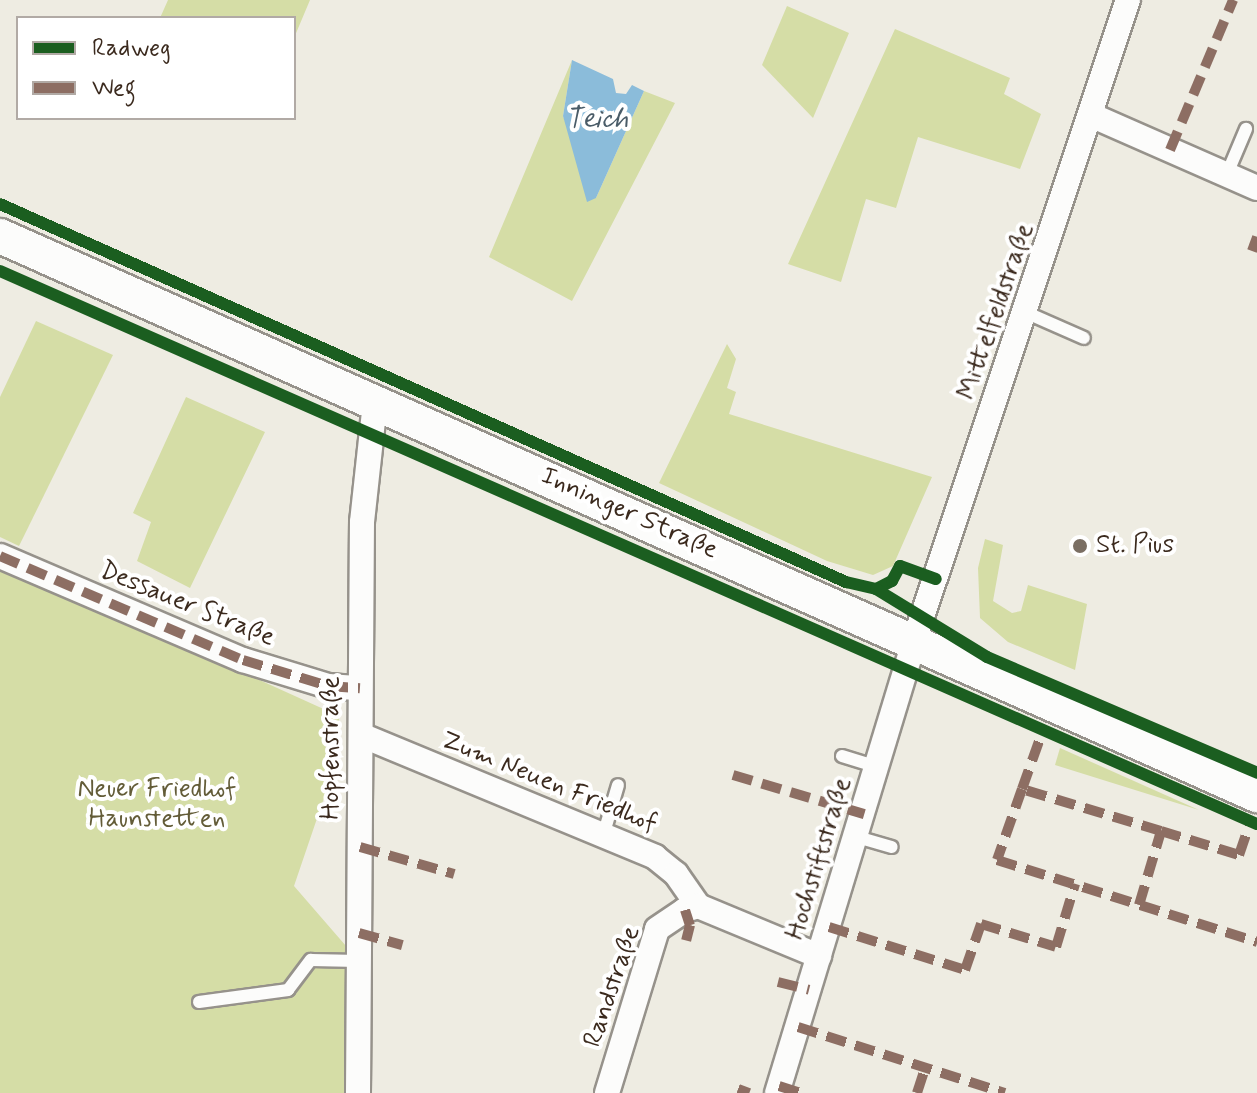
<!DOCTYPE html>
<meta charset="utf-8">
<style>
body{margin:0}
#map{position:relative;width:1257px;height:1093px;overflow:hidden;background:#eeece2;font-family:Mynerve,sans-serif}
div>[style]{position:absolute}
.green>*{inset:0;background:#d5dda6}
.water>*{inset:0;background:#8bbcda}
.roads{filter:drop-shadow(2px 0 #96928b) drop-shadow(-2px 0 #96928b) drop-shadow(0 2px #96928b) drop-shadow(0 -2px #96928b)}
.lane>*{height:12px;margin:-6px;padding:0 6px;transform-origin:6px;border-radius:6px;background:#fcfcfb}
.street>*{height:24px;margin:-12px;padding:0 12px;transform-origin:12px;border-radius:12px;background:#fcfcfb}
.secondary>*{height:34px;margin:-17px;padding:0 17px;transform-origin:17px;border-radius:17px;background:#fcfcfb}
.quiet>*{height:10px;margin-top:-5px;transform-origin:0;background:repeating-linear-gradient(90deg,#8d6e63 0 20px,transparent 0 30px)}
.cycleway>*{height:12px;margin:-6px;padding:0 6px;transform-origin:6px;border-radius:6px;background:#1b5e20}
.dots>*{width:22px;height:22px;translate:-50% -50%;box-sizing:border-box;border:4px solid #fff;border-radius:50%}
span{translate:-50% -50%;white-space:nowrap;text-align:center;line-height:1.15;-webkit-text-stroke:8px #fff;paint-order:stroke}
.street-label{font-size:26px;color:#3b2a1e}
.poi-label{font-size:26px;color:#3b2a1e}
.left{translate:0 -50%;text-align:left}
.park-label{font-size:26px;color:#635c38}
.water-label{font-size:28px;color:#4a5c68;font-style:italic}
.legend{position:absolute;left:16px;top:16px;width:280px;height:104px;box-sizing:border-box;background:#fff;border:2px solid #b1aaa5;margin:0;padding:10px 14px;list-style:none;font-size:24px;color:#3b2a1e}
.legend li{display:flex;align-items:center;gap:16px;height:40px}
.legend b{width:40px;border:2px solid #b1aaa5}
</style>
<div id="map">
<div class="green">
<i style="clip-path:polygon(168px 0,310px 0,294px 38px,294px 18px,160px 18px)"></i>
<i style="clip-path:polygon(787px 6px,849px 33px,813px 118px,762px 65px)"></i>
<i style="clip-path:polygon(895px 29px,1010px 78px,1004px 94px,1041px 114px,1020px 169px,918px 137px,896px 208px,866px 199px,841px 282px,788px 264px)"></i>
<i style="clip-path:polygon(572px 60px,563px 116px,596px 198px,644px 91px,675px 103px,572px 301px,489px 257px)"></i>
<i style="clip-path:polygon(36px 321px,113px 355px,19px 546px,0 537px,0 397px)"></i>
<i style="clip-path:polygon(727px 344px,736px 359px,727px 388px,736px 392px,729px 414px,932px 477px,893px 566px,873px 575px,827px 561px,659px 483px)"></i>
<i style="clip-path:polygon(186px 397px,265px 432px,190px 588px,137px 561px,151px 522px,133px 513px)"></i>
<i style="clip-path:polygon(985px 539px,1003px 545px,993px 601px,1012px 613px,1021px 611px,1028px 585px,1087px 604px,1075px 670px,1008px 642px,980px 618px,978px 568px)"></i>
<i style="clip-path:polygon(0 562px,339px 716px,339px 754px,294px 886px,359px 961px,358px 1093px,0 1093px)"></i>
<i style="clip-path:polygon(1060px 748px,1199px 810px,1055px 765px)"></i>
</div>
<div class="water">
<i style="clip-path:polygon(572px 60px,613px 79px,616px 93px,626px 94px,632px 85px,644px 91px,596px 198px,587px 202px,563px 116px)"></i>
</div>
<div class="roads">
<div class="lane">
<i style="left:1227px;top:174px;width:49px;rotate:-67.1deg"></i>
<i style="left:1027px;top:313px;width:62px;rotate:23.7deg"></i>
<i style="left:842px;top:756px;width:39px;rotate:17deg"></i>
<i style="left:603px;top:836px;width:53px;rotate:-73.6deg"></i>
<i style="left:857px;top:837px;width:36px;rotate:16deg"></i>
<i style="left:199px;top:1002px;width:90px;rotate:-7.7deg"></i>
<i style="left:288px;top:990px;width:38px;rotate:-53deg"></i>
<i style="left:311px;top:960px;width:48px;rotate:1.2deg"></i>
</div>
<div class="street">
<i style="left:1093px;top:116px;width:179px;rotate:23.7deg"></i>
<i style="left:0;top:556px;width:264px;rotate:23.2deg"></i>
<i style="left:243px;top:660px;width:89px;rotate:17deg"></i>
<i style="left:328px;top:686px;width:32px;rotate:4deg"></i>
<i style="left:361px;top:735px;width:318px;rotate:22.5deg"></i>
<i style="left:655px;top:857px;width:27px;rotate:39deg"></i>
<i style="left:676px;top:874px;width:39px;rotate:55deg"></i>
<i style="left:358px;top:1093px;width:571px;rotate:-89.6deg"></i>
<i style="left:362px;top:522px;width:120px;rotate:-83.8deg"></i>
<i style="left:607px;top:1093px;width:171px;rotate:-73deg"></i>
<i style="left:657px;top:929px;width:34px;rotate:-34deg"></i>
<i style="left:685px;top:910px;width:14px;rotate:-17deg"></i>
<i style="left:698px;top:906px;width:131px;rotate:22.5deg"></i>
<i style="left:777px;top:1093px;width:472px;rotate:-73.1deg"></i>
<i style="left:914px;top:641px;width:676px;rotate:-71.54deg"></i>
</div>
<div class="secondary">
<i style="left:0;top:236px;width:1376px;rotate:23.98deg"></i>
</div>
</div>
<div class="quiet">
<i style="left:1170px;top:150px;width:163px;rotate:-67.2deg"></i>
<i style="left:1252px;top:251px;width:15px;rotate:-70deg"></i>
<i style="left:0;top:556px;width:264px;rotate:23.2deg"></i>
<i style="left:243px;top:660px;width:89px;rotate:17deg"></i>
<i style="left:328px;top:686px;width:32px;rotate:4deg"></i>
<i style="left:733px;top:775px;width:137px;rotate:16.6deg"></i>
<i style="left:1022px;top:789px;width:63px;rotate:-70.4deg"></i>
<i style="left:1161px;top:831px;width:145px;rotate:-163.2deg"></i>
<i style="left:1022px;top:789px;width:75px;rotate:109.4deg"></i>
<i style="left:997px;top:860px;width:273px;rotate:17.5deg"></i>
<i style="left:360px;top:847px;width:98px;rotate:16deg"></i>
<i style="left:1139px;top:905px;width:77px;rotate:-73.4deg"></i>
<i style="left:1161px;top:831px;width:82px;rotate:17.1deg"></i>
<i style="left:1239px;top:855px;width:36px;rotate:-71deg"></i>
<i style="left:685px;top:910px;width:16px;rotate:72deg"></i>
<i style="left:690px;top:925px;width:16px;rotate:104deg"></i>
<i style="left:829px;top:927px;width:143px;rotate:17.5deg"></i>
<i style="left:965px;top:970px;width:49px;rotate:-70.8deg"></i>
<i style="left:981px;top:924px;width:78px;rotate:17deg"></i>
<i style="left:1056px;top:947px;width:66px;rotate:-73.2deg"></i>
<i style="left:359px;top:933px;width:45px;rotate:15.6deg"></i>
<i style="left:778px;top:982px;width:32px;rotate:14deg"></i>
<i style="left:798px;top:1027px;width:217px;rotate:17.7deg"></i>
<i style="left:779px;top:1086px;width:22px;rotate:18deg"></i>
<i style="left:738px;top:1089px;width:12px;rotate:20deg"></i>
<i style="left:917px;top:1093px;width:26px;rotate:-72deg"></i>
</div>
<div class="cycleway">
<i style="left:0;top:204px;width:927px;rotate:24.08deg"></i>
<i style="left:846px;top:582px;width:31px;rotate:13deg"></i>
<i style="left:876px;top:589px;width:18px;rotate:-27deg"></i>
<i style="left:892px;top:581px;width:17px;rotate:-62deg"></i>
<i style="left:900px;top:566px;width:38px;rotate:20deg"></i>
<i style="left:0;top:271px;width:1373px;rotate:23.75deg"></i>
<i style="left:876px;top:589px;width:130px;rotate:31.5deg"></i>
<i style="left:987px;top:657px;width:294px;rotate:23.2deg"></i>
</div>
<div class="dots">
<i style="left:1080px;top:546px;background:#7a6e63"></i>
</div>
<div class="street-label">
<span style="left:997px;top:312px;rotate:-71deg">Mittelfeldstraße</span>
<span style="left:629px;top:514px;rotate:24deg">Inninger Straße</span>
<span style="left:187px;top:605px;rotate:22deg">Dessauer Straße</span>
<span style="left:332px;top:748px;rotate:-90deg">Hopfenstraße</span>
<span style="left:549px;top:783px;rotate:22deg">Zum Neuen Friedhof</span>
<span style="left:820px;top:859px;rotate:-73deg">Hochstiftstraße</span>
<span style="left:613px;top:987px;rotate:-71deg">Randstraße</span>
</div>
<div class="poi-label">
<span class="left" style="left:1096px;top:546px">St. Pius</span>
</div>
<div class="park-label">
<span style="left:157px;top:805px">Neuer Friedhof<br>Haunstetten</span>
</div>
<div class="water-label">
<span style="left:597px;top:120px">Teich</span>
</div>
<ul class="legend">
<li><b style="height:10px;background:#1b5e20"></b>Radweg</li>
<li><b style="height:10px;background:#8d6e63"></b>Weg</li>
</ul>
</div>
